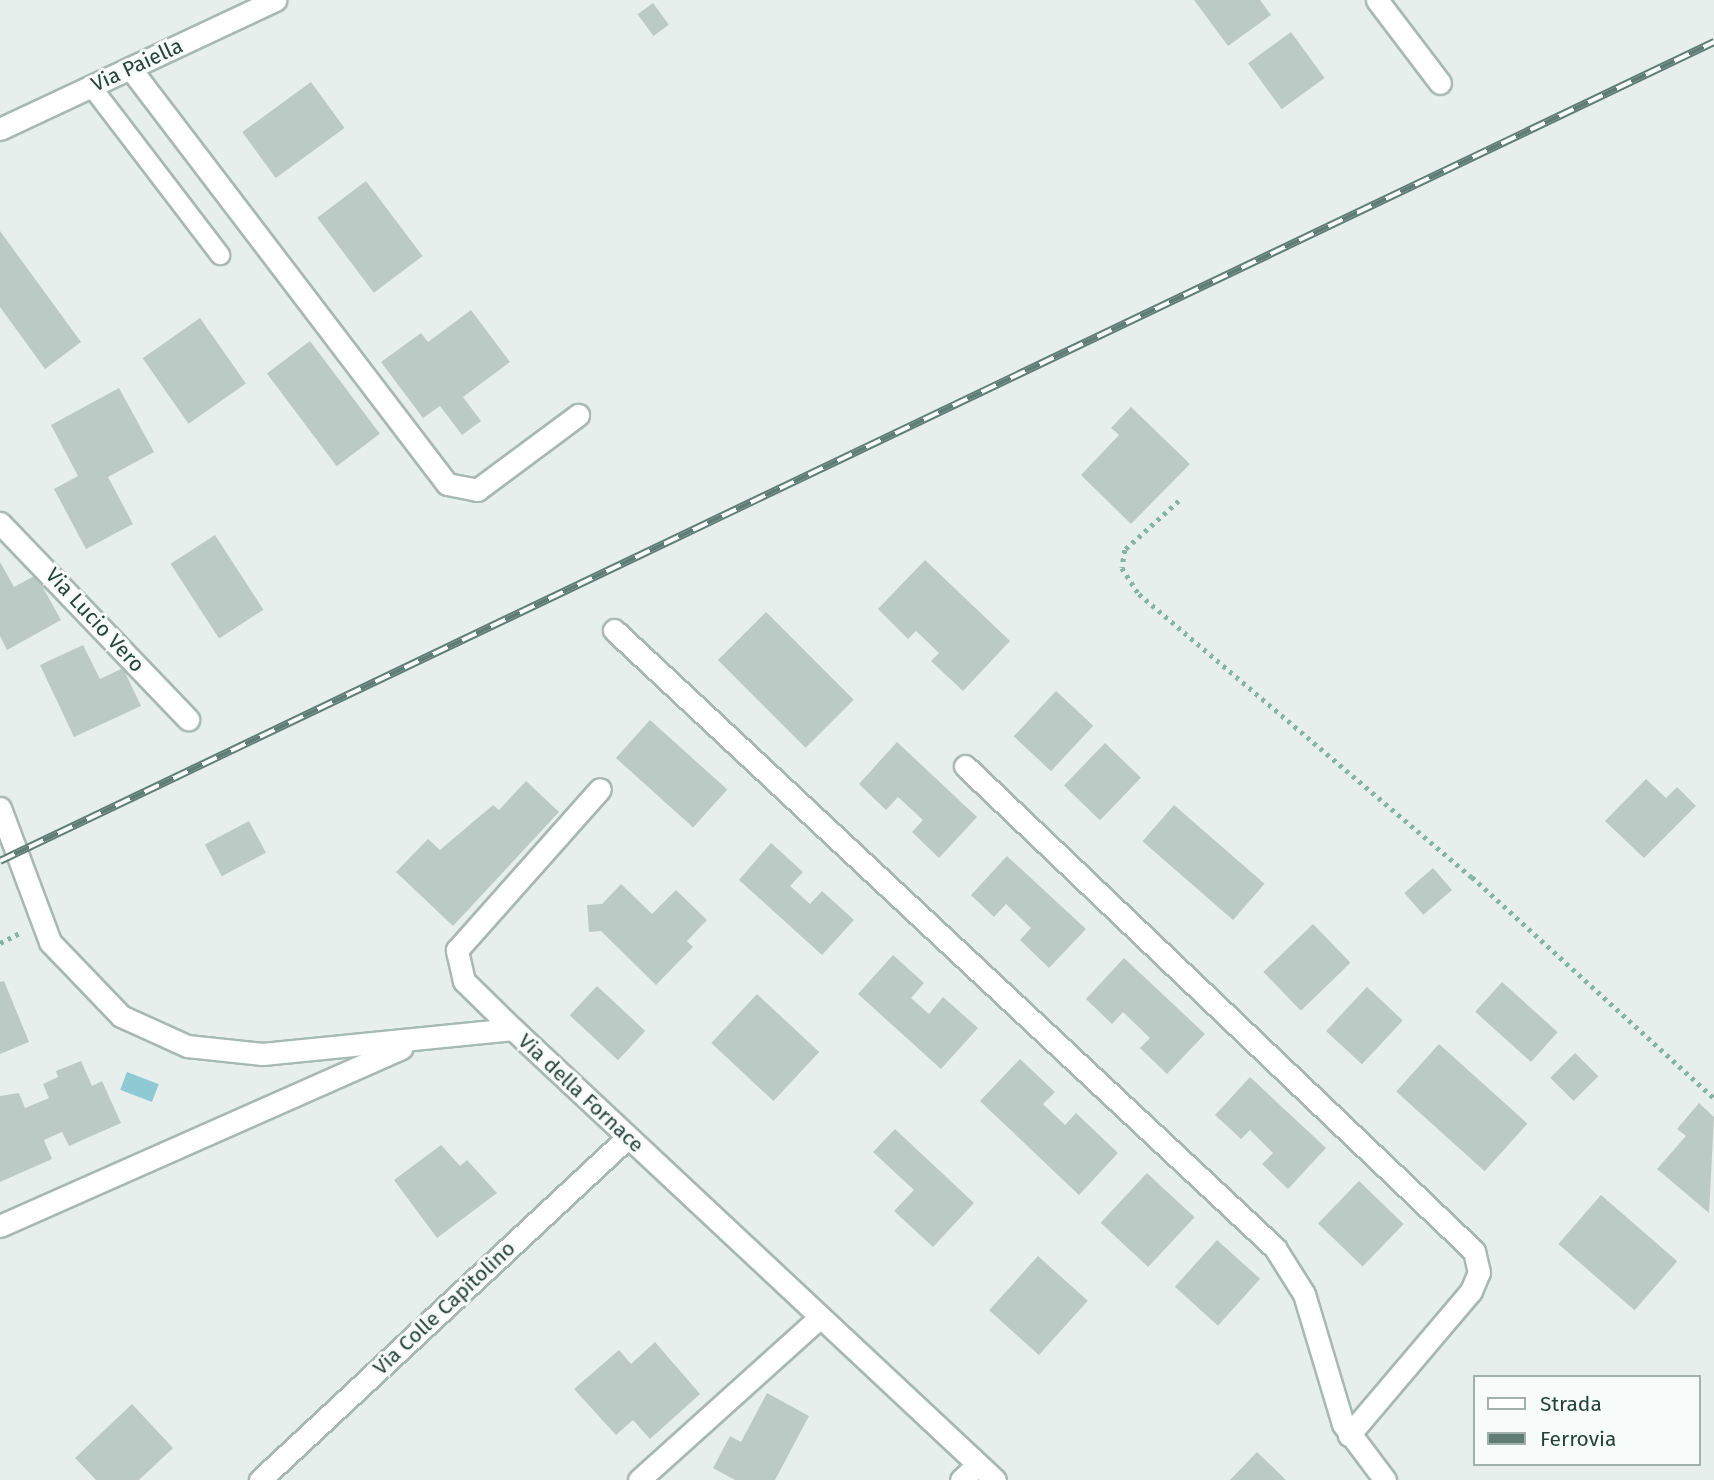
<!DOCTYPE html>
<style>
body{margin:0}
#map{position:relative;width:1714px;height:1480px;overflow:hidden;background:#e6efeb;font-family:"Fira Sans",sans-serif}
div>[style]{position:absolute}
.water>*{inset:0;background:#8ec9d4;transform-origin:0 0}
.building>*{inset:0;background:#bbcac4;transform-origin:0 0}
.path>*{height:4.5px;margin-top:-2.25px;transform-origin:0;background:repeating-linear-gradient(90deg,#86b3a5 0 3.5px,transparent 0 8.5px)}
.roads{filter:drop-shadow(2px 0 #a8b8b2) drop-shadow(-2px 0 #a8b8b2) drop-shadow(0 2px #a8b8b2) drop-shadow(0 -2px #a8b8b2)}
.lane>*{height:18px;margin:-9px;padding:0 9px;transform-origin:9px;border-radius:9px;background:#fff}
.street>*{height:21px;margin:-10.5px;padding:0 10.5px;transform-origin:10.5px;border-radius:10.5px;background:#fff}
.rail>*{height:8px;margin-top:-4px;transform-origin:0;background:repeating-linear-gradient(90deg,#f7fbf9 0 16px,#5f7d75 0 32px);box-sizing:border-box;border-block:2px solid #5f7d75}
span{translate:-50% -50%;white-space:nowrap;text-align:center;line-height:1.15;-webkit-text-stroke:6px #f7fbf9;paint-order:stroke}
.street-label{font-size:21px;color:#24423a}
.legend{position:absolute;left:1473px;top:1375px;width:228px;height:91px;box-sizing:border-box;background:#f7fbf9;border:2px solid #a3b1ad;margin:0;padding:9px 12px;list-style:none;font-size:21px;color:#24423a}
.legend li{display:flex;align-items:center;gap:14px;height:35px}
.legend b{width:35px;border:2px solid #a3b1ad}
</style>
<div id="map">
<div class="water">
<i style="left:127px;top:1072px;width:34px;height:19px;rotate:21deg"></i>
</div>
<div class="building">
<i style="clip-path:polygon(1194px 0,1260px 0,1271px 15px,1228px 46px)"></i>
<i style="left:653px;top:3px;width:27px;height:19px;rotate:54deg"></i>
<i style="left:1291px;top:32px;width:57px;height:53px;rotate:54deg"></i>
<i style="left:311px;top:82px;width:57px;height:85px;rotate:54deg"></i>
<i style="left:366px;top:181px;width:94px;height:61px;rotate:53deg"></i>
<i style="clip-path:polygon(0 231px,81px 342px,45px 369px,0 307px)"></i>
<i style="clip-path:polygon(471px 310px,510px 362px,463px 397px,481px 421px,462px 435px,440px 406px,423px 418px,381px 362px,421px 333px,428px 342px)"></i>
<i style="left:200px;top:318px;width:80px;height:70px;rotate:55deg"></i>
<i style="left:310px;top:341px;width:116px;height:54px;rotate:53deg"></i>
<i style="clip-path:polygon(119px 388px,154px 452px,108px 477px,133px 524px,86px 549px,54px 489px,78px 476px,51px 425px)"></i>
<i style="clip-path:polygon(1131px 407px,1190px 464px,1131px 524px,1081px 475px,1119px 435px,1111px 428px)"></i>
<i style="left:215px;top:535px;width:89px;height:53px;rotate:57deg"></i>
<i style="clip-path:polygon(925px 560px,1010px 641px,963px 691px,931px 661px,939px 653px,916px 631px,908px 639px,878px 609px)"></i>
<i style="clip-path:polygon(0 562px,14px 587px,36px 575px,61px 620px,7px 650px,0 636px)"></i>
<i style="left:766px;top:612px;width:124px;height:68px;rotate:45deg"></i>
<i style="clip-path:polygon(83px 645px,100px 679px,123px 668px,141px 706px,74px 737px,40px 665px)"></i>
<i style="left:1056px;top:691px;width:51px;height:62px;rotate:43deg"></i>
<i style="left:650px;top:720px;width:104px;height:51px;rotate:42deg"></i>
<i style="clip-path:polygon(897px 742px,977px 817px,939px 858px,912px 832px,923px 820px,898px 797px,886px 810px,859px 784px)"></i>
<i style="left:1105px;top:743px;width:50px;height:59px;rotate:44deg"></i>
<i style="clip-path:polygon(1646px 779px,1666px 798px,1677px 787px,1696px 806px,1644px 858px,1605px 821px)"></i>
<i style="clip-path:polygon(526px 781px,559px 812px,453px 926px,396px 872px,428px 839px,440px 850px,493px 805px,499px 810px)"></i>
<i style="left:1174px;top:805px;width:120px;height:48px;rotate:41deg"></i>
<i style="left:249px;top:821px;width:36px;height:50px;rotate:62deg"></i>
<i style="clip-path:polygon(771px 843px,803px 872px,790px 886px,810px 904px,822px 891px,854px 920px,822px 955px,739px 880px)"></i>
<i style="clip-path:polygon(1007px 856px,1086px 929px,1049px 968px,1020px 940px,1031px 928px,1006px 904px,994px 917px,971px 895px)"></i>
<i style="left:1433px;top:868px;width:29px;height:38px;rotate:49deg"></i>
<i style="clip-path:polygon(621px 884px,652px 914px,676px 890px,707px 920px,687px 941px,693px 947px,656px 985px,601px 931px,589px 932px,587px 905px,602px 904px)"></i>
<i style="left:1313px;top:924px;width:54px;height:69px;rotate:46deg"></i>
<i style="clip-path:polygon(893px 955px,924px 983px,911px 998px,929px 1014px,943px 997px,978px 1028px,941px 1069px,858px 994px)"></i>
<i style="clip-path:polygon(1124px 958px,1205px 1034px,1167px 1074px,1140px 1048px,1150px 1038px,1123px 1012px,1112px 1024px,1086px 999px)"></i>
<i style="clip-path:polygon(4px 981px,29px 1042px,0 1054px,0 982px)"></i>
<i style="left:1502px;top:982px;width:75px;height:40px;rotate:42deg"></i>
<i style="left:597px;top:986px;width:66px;height:40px;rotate:43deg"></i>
<i style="left:1367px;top:987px;width:49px;height:60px;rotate:43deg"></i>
<i style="left:757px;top:994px;width:85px;height:67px;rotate:43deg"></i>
<i style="left:1439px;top:1044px;width:119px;height:64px;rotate:42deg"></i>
<i style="left:1575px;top:1053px;width:33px;height:35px;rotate:45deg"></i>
<i style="clip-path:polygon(1020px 1059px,1055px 1092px,1043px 1104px,1065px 1125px,1076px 1113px,1118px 1153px,1079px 1195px,980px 1101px)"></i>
<i style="clip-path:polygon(81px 1061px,92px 1086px,102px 1081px,121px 1123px,69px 1146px,62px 1132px,44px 1140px,52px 1159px,0 1182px,0 1096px,19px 1093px,25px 1108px,49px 1098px,43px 1084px,58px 1077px,56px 1071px)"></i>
<i style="clip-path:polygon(1250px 1077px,1326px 1148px,1288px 1189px,1262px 1164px,1273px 1153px,1250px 1130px,1241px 1139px,1215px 1115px)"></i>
<i style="clip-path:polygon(1699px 1103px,1714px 1117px,1709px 1213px,1657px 1169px,1686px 1136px,1677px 1129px)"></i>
<i style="clip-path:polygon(895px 1129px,974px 1203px,933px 1247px,894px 1211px,914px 1190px,873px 1152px)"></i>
<i style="clip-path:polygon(441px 1145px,460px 1166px,467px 1160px,497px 1193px,437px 1238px,394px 1180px)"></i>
<i style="left:1147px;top:1173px;width:65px;height:68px;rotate:43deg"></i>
<i style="left:1359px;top:1181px;width:62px;height:59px;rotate:44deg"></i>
<i style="left:1601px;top:1195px;width:101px;height:65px;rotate:41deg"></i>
<i style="left:1217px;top:1240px;width:58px;height:63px;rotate:42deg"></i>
<i style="left:1038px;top:1256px;width:67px;height:73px;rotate:42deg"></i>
<i style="clip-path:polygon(655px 1342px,700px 1394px,650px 1439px,633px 1420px,616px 1435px,574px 1389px,619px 1350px,631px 1364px)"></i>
<i style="clip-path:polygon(767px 1393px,809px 1416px,775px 1480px,735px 1480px,713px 1468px,730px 1436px,741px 1442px)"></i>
<i style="clip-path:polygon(132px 1404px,173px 1448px,139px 1480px,96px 1480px,75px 1458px)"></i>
<i style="clip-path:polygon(1257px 1452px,1286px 1480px,1230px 1480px)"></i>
</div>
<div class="path">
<i style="left:1179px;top:501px;width:73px;rotate:137.8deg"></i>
<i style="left:1125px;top:550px;width:18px;rotate:99deg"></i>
<i style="left:1122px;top:568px;width:31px;rotate:57deg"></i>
<i style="left:1139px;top:594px;width:437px;rotate:40.4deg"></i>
<i style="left:1472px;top:877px;width:328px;rotate:42.4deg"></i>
<i style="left:0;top:943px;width:22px;rotate:-27deg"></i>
</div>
<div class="roads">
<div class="lane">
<i style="left:91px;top:86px;width:213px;rotate:52.6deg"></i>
</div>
<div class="street">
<i style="left:1377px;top:0;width:104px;rotate:52.8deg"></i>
<i style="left:130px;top:68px;width:523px;rotate:52.69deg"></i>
<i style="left:447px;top:484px;width:31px;rotate:11deg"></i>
<i style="left:477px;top:490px;width:126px;rotate:-36.6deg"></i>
<i style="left:0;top:129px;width:304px;rotate:-25.1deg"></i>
<i style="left:0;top:523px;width:272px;rotate:46.2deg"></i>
<i style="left:614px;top:630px;width:905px;rotate:43.07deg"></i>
<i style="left:1275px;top:1248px;width:54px;rotate:57.8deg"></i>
<i style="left:1304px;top:1294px;width:136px;rotate:73.3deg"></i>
<i style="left:1343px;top:1424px;width:70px;rotate:53.1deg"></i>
<i style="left:965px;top:766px;width:703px;rotate:43.62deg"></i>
<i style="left:1474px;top:1251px;width:22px;rotate:77deg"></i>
<i style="left:1479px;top:1272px;width:21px;rotate:113deg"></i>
<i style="left:1471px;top:1291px;width:189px;rotate:130.3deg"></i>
<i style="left:0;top:808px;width:143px;rotate:69.5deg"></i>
<i style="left:50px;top:942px;width:103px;rotate:46.2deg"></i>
<i style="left:121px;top:1016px;width:72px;rotate:24.4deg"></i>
<i style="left:187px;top:1046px;width:76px;rotate:6deg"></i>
<i style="left:263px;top:1054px;width:251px;rotate:-5.7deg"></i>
<i style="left:513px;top:1029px;width:660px;rotate:43.1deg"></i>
<i style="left:513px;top:1029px;width:69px;rotate:-135.6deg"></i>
<i style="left:464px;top:981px;width:32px;rotate:-103deg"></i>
<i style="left:457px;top:950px;width:215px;rotate:-48.4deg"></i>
<i style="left:0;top:1226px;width:439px;rotate:-23.9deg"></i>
<i style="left:260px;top:1480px;width:503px;rotate:-42.99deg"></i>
<i style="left:639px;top:1480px;width:244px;rotate:-42deg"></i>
<i style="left:961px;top:1480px;width:23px;rotate:-43deg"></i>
</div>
</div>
<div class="rail">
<i style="left:0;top:861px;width:1900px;rotate:-25.54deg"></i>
</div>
<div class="street-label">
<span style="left:137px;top:65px;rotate:-25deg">Via Paiella</span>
<span style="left:95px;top:620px;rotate:47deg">Via Lucio Vero</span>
<span style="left:581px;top:1093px;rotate:43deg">Via della Fornace</span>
<span style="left:444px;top:1308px;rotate:-43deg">Via Colle Capitolino</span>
</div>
<ul class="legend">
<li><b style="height:9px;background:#fff"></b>Strada</li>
<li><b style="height:9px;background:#5f7d75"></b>Ferrovia</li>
</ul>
</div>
